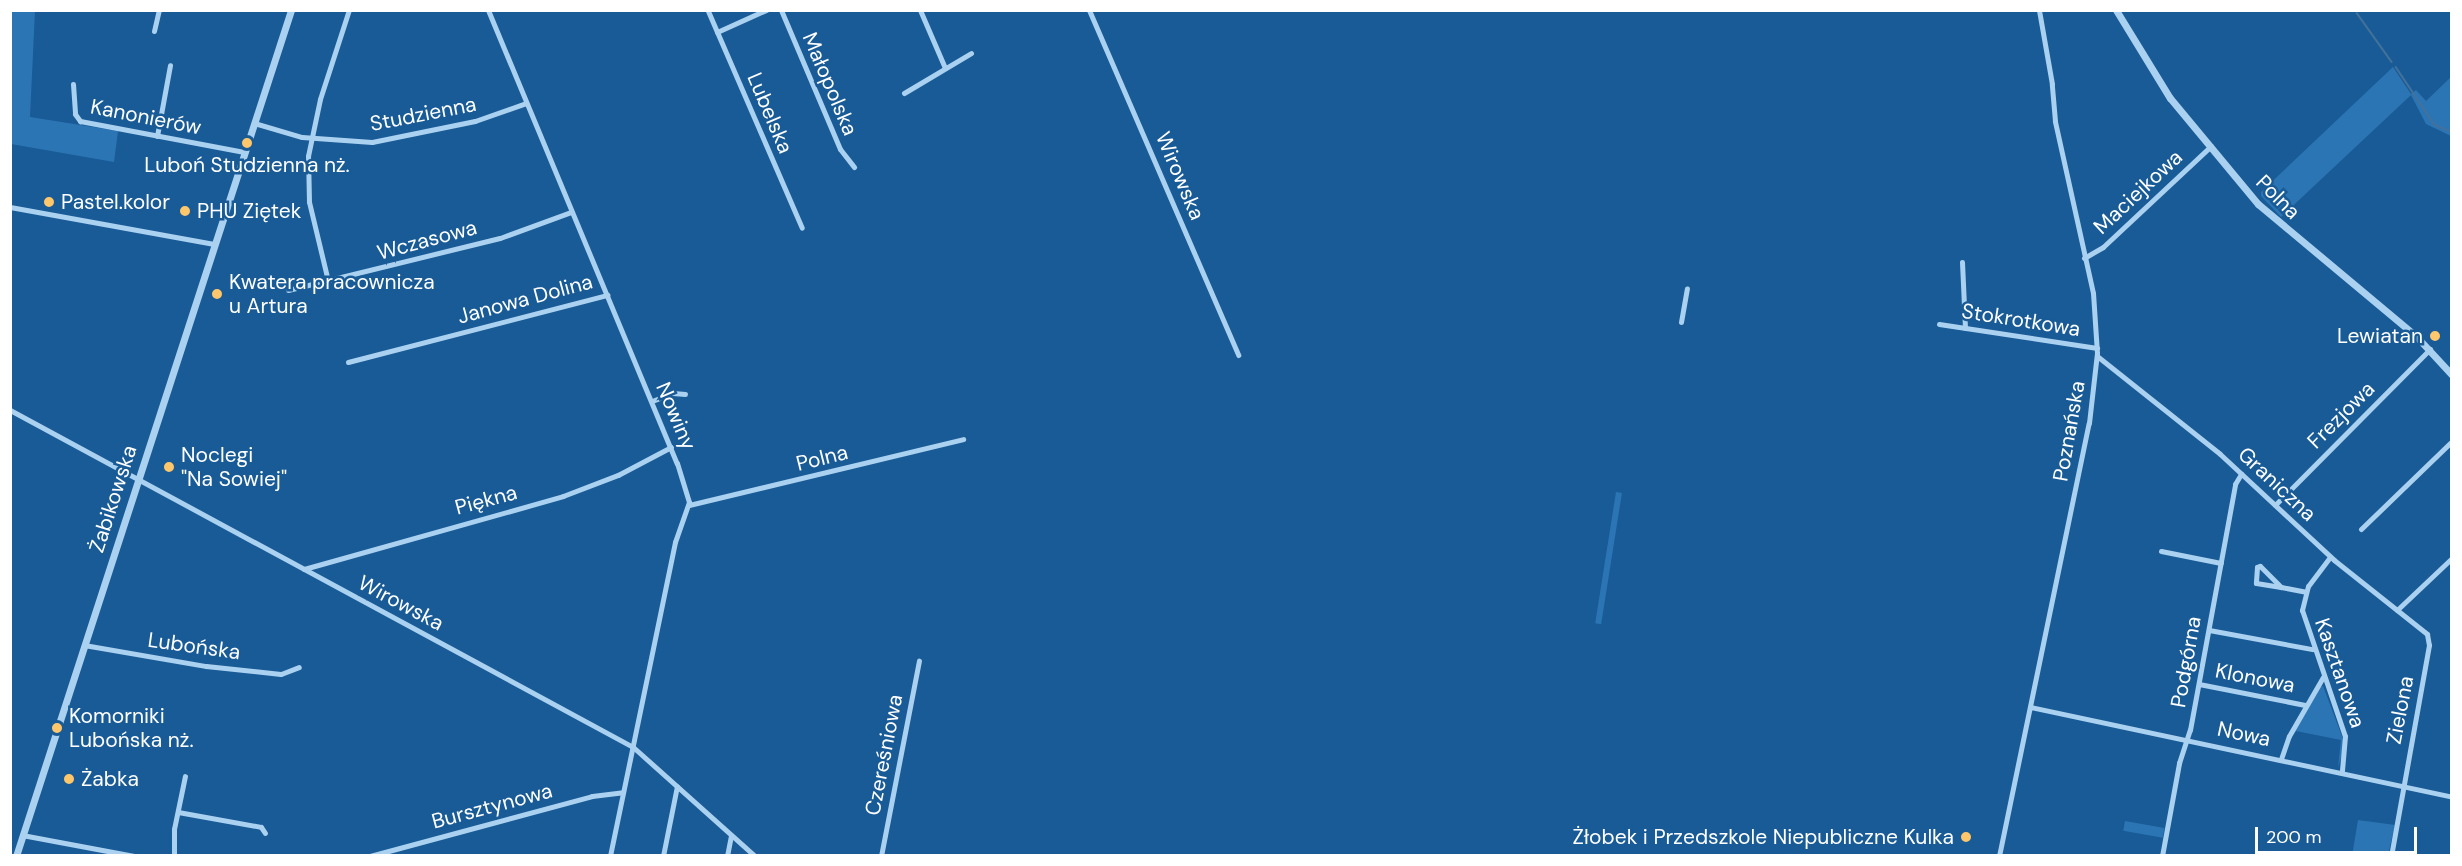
<!DOCTYPE html>
<meta charset="utf-8">
<style>
body{margin:0}
#map{position:relative;width:2462px;height:866px;overflow:hidden;background:#195b96;font-family:"DM Sans",sans-serif}
div>[style]{position:absolute}
.green>*{inset:0;background:#2c75b5;transform-origin:0 0}
.stream>*{height:1.5px;margin:-0.75px;padding:0 0.75px;transform-origin:0.75px;border-radius:0.75px;background:#42719b}
.minor>*{height:5px;margin:-2.5px;padding:0 2.5px;transform-origin:2.5px;border-radius:2.5px;background:#abd1f1}
.tertiary>*{height:7px;margin:-3.5px;padding:0 3.5px;transform-origin:3.5px;border-radius:3.5px;background:#abd1f1}
.dots>*{width:16px;height:16px;translate:-50% -50%;box-sizing:border-box;border:3px solid #195b96;border-radius:50%}
span{translate:-50% -50%;white-space:nowrap;text-align:center;line-height:1.15;-webkit-text-stroke:5px #195b96;paint-order:stroke}
.street-label{font-size:21px;color:#fff}
.poi-label{font-size:21px;color:#fff}
.left{translate:0 -50%;text-align:left}
.right{translate:-100% -50%;text-align:right}
.frame{position:absolute;inset:0;border:12px solid #fff;pointer-events:none}
.scale{position:absolute;left:2255px;top:827px;width:162px;height:27px;box-sizing:border-box;border:3px solid #fff;border-top:0;padding-left:8px;font-size:18px;line-height:21px;white-space:nowrap;color:#fff;-webkit-text-stroke:4px #195b96;paint-order:stroke}
</style>
<div id="map">
<div class="green">
<i style="clip-path:polygon(10px 11px,35px 11px,30px 117px,118px 131px,114px 162px,11px 144px)"></i>
<i style="clip-path:polygon(2393px 67px,2411px 94px,2416px 90px,2426px 101px,2451px 77px,2451px 136px,2426px 124px,2411px 95px,2281px 217px,2261px 196px,2261px 192px)"></i>
<i style="left:1616px;top:492px;width:6px;height:133px;rotate:9deg"></i>
<i style="clip-path:polygon(2323px 686px,2343px 739px,2344px 748px,2338px 767px,2341px 740px,2296px 731px,2290px 739px,2320px 687px)"></i>
<i style="clip-path:polygon(2358px 820px,2395px 825px,2388px 855px,2352px 856px)"></i>
<i style="left:2125px;top:821px;width:40px;height:10px;rotate:10deg"></i>
</div>
<div class="stream">
<i style="left:2357px;top:13px;width:60px;rotate:54.5deg"></i>
<i style="left:2396px;top:67px;width:70px;rotate:56.1deg"></i>
<i style="left:2435px;top:125px;width:18px;rotate:22deg"></i>
</div>
<div class="minor">
<i style="left:488px;top:10px;width:491px;rotate:67.4deg"></i>
<i style="left:677px;top:463px;width:41px;rotate:72.9deg"></i>
<i style="left:689px;top:502px;width:42px;rotate:109.3deg"></i>
<i style="left:675px;top:542px;width:321px;rotate:101.7deg"></i>
<i style="left:781px;top:10px;width:151px;rotate:67deg"></i>
<i style="left:840px;top:149px;width:23px;rotate:52deg"></i>
<i style="left:920px;top:10px;width:63px;rotate:66.7deg"></i>
<i style="left:1089px;top:10px;width:376px;rotate:66.6deg"></i>
<i style="left:708px;top:11px;width:236px;rotate:66.6deg"></i>
<i style="left:154px;top:31px;width:22px;rotate:-77deg"></i>
<i style="left:717px;top:32px;width:54px;rotate:-24.2deg"></i>
<i style="left:73px;top:84px;width:30px;rotate:86deg"></i>
<i style="left:75px;top:114px;width:9px;rotate:54deg"></i>
<i style="left:80px;top:121px;width:167px;rotate:10.7deg"></i>
<i style="left:904px;top:93px;width:78px;rotate:-30.8deg"></i>
<i style="left:254px;top:123px;width:50px;rotate:16.3deg"></i>
<i style="left:302px;top:137px;width:70px;rotate:4.1deg"></i>
<i style="left:372px;top:142px;width:105px;rotate:-11.5deg"></i>
<i style="left:475px;top:121px;width:54px;rotate:-19.4deg"></i>
<i style="left:157px;top:136px;width:72px;rotate:-79.6deg"></i>
<i style="left:10px;top:207px;width:206px;rotate:10.3deg"></i>
<i style="left:2084px;top:258px;width:22px;rotate:-30deg"></i>
<i style="left:2103px;top:247px;width:148px;rotate:-43.1deg"></i>
<i style="left:1962px;top:262px;width:66px;rotate:87.4deg"></i>
<i style="left:328px;top:281px;width:81px;rotate:-103.5deg"></i>
<i style="left:309px;top:202px;width:46px;rotate:-91.2deg"></i>
<i style="left:308px;top:156px;width:58px;rotate:-78.1deg"></i>
<i style="left:320px;top:99px;width:94px;rotate:-72deg"></i>
<i style="left:288px;top:290px;width:218px;rotate:-13.8deg"></i>
<i style="left:500px;top:238px;width:76px;rotate:-20.1deg"></i>
<i style="left:1681px;top:322px;width:34px;rotate:-80deg"></i>
<i style="left:1939px;top:324px;width:160px;rotate:8.6deg"></i>
<i style="left:2097px;top:356px;width:157px;rotate:38.5deg"></i>
<i style="left:2220px;top:454px;width:156px;rotate:42.9deg"></i>
<i style="left:2334px;top:560px;width:119px;rotate:38.5deg"></i>
<i style="left:2427px;top:634px;width:11px;rotate:80deg"></i>
<i style="left:2429px;top:645px;width:214px;rotate:100.2deg"></i>
<i style="left:348px;top:362px;width:268px;rotate:-14.5deg"></i>
<i style="left:652px;top:401px;width:22px;rotate:-21deg"></i>
<i style="left:673px;top:393px;width:12px;rotate:5deg"></i>
<i style="left:10px;top:410px;width:708px;rotate:28.41deg"></i>
<i style="left:633px;top:747px;width:164px;rotate:41.8deg"></i>
<i style="left:689px;top:505px;width:282px;rotate:-13.5deg"></i>
<i style="left:2275px;top:505px;width:220px;rotate:-45.2deg"></i>
<i style="left:2361px;top:529px;width:127px;rotate:-44deg"></i>
<i style="left:2161px;top:551px;width:61px;rotate:11.3deg"></i>
<i style="left:2330px;top:557px;width:36px;rotate:127deg"></i>
<i style="left:2308px;top:586px;width:25px;rotate:104deg"></i>
<i style="left:2302px;top:610px;width:133px;rotate:71.2deg"></i>
<i style="left:2345px;top:736px;width:36px;rotate:95deg"></i>
<i style="left:304px;top:569px;width:269px;rotate:-15.7deg"></i>
<i style="left:563px;top:496px;width:59px;rotate:-20.9deg"></i>
<i style="left:618px;top:475px;width:60px;rotate:-27.8deg"></i>
<i style="left:2281px;top:587px;width:30px;rotate:-135deg"></i>
<i style="left:2260px;top:566px;width:3px;rotate:162deg"></i>
<i style="left:2257px;top:567px;width:16px;rotate:94deg"></i>
<i style="left:2256px;top:583px;width:25px;rotate:9deg"></i>
<i style="left:2281px;top:587px;width:25px;rotate:11deg"></i>
<i style="left:2397px;top:610px;width:76px;rotate:-43.4deg"></i>
<i style="left:2209px;top:630px;width:105px;rotate:10.5deg"></i>
<i style="left:84px;top:645px;width:124px;rotate:9.8deg"></i>
<i style="left:206px;top:666px;width:75px;rotate:6.1deg"></i>
<i style="left:281px;top:674px;width:19px;rotate:-21deg"></i>
<i style="left:2199px;top:684px;width:108px;rotate:11.2deg"></i>
<i style="left:2030px;top:707px;width:431px;rotate:12deg"></i>
<i style="left:2281px;top:759px;width:24px;rotate:-71deg"></i>
<i style="left:2289px;top:736px;width:68px;rotate:-60deg"></i>
<i style="left:178px;top:812px;width:84px;rotate:10.2deg"></i>
<i style="left:261px;top:827px;width:7px;rotate:56deg"></i>
<i style="left:22px;top:835px;width:114px;rotate:10.6deg"></i>
<i style="left:174px;top:856px;width:27px;rotate:-90deg"></i>
<i style="left:174px;top:829px;width:54px;rotate:-78.3deg"></i>
<i style="left:370px;top:856px;width:230px;rotate:-15.1deg"></i>
<i style="left:592px;top:796px;width:31px;rotate:-7deg"></i>
<i style="left:663px;top:856px;width:71px;rotate:-78.7deg"></i>
<i style="left:727px;top:856px;width:21px;rotate:-79deg"></i>
<i style="left:881px;top:856px;width:199px;rotate:-79deg"></i>
<i style="left:1999px;top:856px;width:442px;rotate:-78.3deg"></i>
<i style="left:2089px;top:423px;width:70px;rotate:-83.5deg"></i>
<i style="left:2097px;top:353px;width:60px;rotate:-93.8deg"></i>
<i style="left:2093px;top:293px;width:176px;rotate:-102.5deg"></i>
<i style="left:2055px;top:121px;width:37px;rotate:-95deg"></i>
<i style="left:2052px;top:84px;width:75px;rotate:-100deg"></i>
<i style="left:2162px;top:856px;width:95px;rotate:-79.6deg"></i>
<i style="left:2179px;top:763px;width:35px;rotate:-72deg"></i>
<i style="left:2190px;top:730px;width:250px;rotate:-79.6deg"></i>
<i style="left:2235px;top:484px;width:12px;rotate:-59deg"></i>
</div>
<div class="tertiary">
<i style="left:2116px;top:10px;width:103px;rotate:58.5deg"></i>
<i style="left:2170px;top:98px;width:138px;rotate:50.3deg"></i>
<i style="left:2258px;top:204px;width:206px;rotate:39.9deg"></i>
<i style="left:2416px;top:336px;width:53px;rotate:47.3deg"></i>
<i style="left:16px;top:856px;width:890px;rotate:-71.99deg"></i>
</div>
<div class="dots">
<i style="left:247px;top:143px;background:#ffc76b"></i>
<i style="left:49px;top:202px;background:#ffc76b"></i>
<i style="left:185px;top:211px;background:#ffc76b"></i>
<i style="left:217px;top:294px;background:#ffc76b"></i>
<i style="left:2435px;top:336px;background:#ffc76b"></i>
<i style="left:169px;top:467px;background:#ffc76b"></i>
<i style="left:57px;top:728px;background:#ffc76b"></i>
<i style="left:69px;top:779px;background:#ffc76b"></i>
<i style="left:1966px;top:837px;background:#ffc76b"></i>
</div>
<div class="street-label">
<span style="left:830px;top:84px;rotate:67deg">Małopolska</span>
<span style="left:770px;top:113px;rotate:67deg">Lubelska</span>
<span style="left:423px;top:114px;rotate:-11deg">Studzienna</span>
<span style="left:146px;top:117px;rotate:11deg">Kanonierów</span>
<span style="left:1180px;top:176px;rotate:67deg">Wirowska</span>
<span style="left:2138px;top:192px;rotate:-43deg">Maciejkowa</span>
<span style="left:2278px;top:197px;rotate:45deg">Polna</span>
<span style="left:427px;top:240px;rotate:-15deg">Wczasowa</span>
<span style="left:525px;top:299px;rotate:-15deg">Janowa Dolina</span>
<span style="left:2021px;top:320px;rotate:9deg">Stokrotkowa</span>
<span style="left:2341px;top:415px;rotate:-45deg">Frezjowa</span>
<span style="left:676px;top:416px;rotate:67deg">Nowiny</span>
<span style="left:2069px;top:431px;rotate:-80deg">Poznańska</span>
<span style="left:822px;top:458px;rotate:-14deg">Polna</span>
<span style="left:2277px;top:484px;rotate:43deg">Graniczna</span>
<span style="left:113px;top:499px;rotate:-72deg">Żabikowska</span>
<span style="left:486px;top:500px;rotate:-15deg">Piękna</span>
<span style="left:401px;top:603px;rotate:28deg">Wirowska</span>
<span style="left:194px;top:646px;rotate:8deg">Lubońska</span>
<span style="left:2186px;top:662px;rotate:-80deg">Podgórna</span>
<span style="left:2340px;top:673px;rotate:71deg">Kasztanowa</span>
<span style="left:2255px;top:678px;rotate:11deg">Klonowa</span>
<span style="left:2400px;top:710px;rotate:-79deg">Zielona</span>
<span style="left:2244px;top:734px;rotate:12deg">Nowa</span>
<span style="left:884px;top:755px;rotate:-79deg">Czereśniowa</span>
<span style="left:492px;top:806px;rotate:-15deg">Bursztynowa</span>
</div>
<div class="poi-label">
<span style="left:247px;top:165px">Luboń Studzienna nż.</span>
<span class="left" style="left:61px;top:202px">Pastel.kolor</span>
<span class="left" style="left:197px;top:211px">PHU Ziętek</span>
<span class="left" style="left:229px;top:294px">Kwatera pracownicza<br>u Artura</span>
<span class="right" style="left:2423px;top:336px">Lewiatan</span>
<span class="left" style="left:181px;top:467px">Noclegi<br>"Na Sowiej"</span>
<span class="left" style="left:69px;top:728px">Komorniki<br>Lubońska nż.</span>
<span class="left" style="left:81px;top:779px">Żabka</span>
<span class="right" style="left:1954px;top:837px">Żłobek i Przedszkole Niepubliczne Kulka</span>
</div>
<div class="frame"></div>
<div class="scale">200 m</div>
</div>
